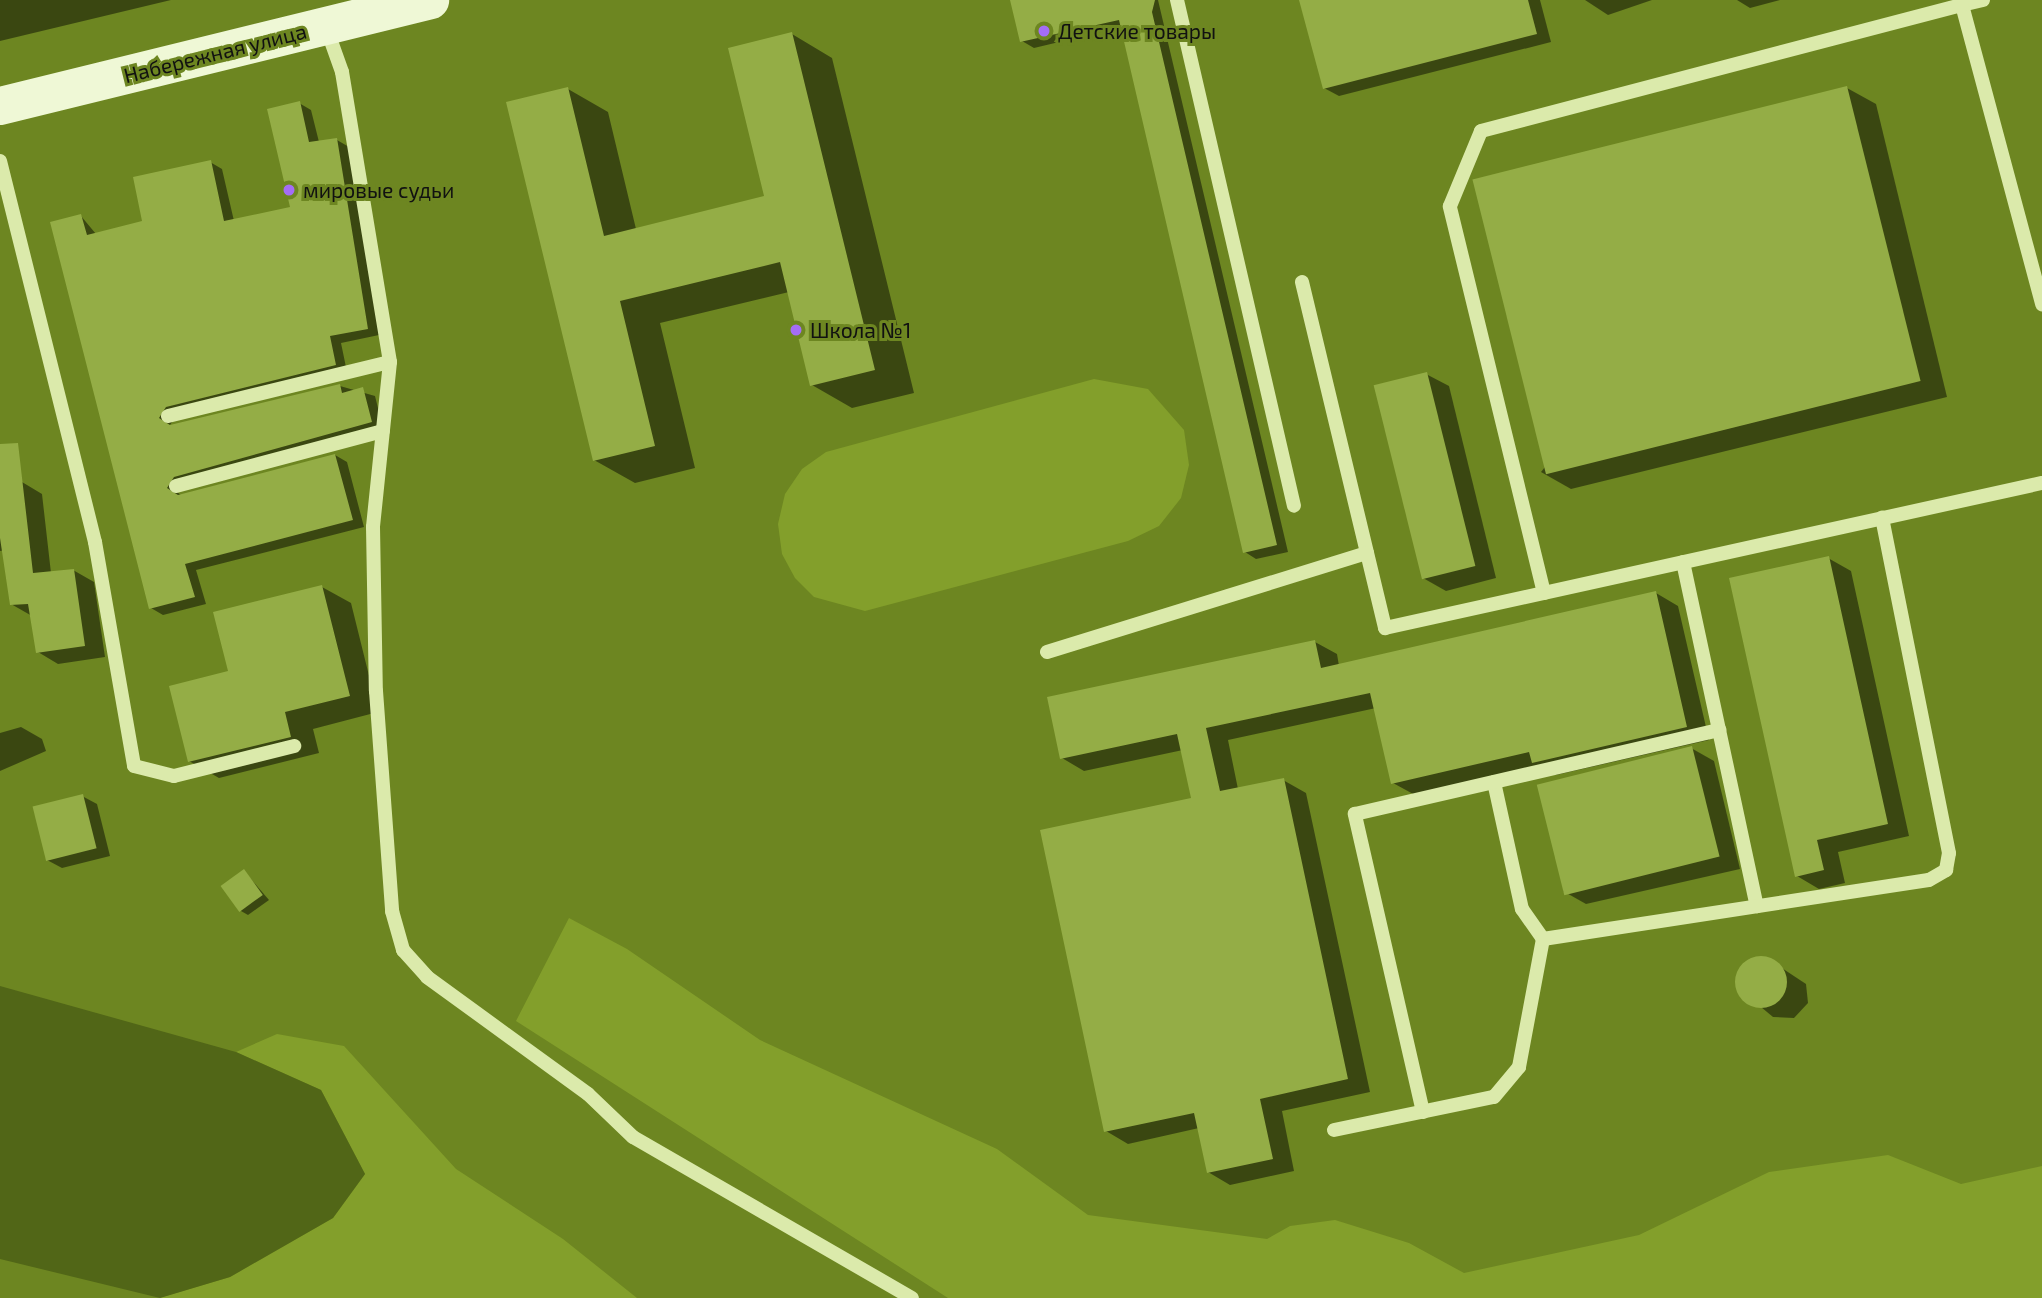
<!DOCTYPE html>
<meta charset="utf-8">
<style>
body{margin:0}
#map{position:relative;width:2042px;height:1298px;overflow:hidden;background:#6d8621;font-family:"Exo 2",sans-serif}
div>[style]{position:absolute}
.green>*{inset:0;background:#839f2b}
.water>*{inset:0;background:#516617}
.shadow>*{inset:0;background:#0007}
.building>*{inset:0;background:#94ad46;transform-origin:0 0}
.round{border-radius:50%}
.lane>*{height:14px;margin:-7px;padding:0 7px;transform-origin:7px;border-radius:7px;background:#dbeaab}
.secondary>*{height:38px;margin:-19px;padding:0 19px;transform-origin:19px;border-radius:19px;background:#eff8d6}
.dots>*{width:19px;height:19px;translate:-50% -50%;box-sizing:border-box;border:4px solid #6d8621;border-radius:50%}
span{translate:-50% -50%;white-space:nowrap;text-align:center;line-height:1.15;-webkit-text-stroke:6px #6d8621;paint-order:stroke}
.poi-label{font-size:21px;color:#111}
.left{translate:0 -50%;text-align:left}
.street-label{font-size:21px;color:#111}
</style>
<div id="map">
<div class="green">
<i style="clip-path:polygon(1094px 379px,1148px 389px,1184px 430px,1189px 465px,1181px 498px,1159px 526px,1128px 541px,865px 611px,814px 597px,795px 578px,782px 554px,778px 524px,785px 494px,802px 469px,826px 452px)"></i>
<i style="clip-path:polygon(569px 918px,627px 949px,760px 1040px,997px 1149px,1088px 1215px,1267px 1239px,1290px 1226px,1335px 1220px,1409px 1243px,1464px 1273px,1639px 1235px,1769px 1172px,1888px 1155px,1961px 1184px,2042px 1166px,2042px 1298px,948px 1298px,516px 1021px)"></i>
<i style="clip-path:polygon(277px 1034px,344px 1046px,456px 1169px,563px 1239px,637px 1298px,159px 1298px,230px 1277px,333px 1218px,365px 1174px,321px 1090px,236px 1052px)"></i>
</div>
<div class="water">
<i style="clip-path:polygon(0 986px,236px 1052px,321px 1090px,365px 1174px,333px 1218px,230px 1277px,160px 1298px,0 1259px)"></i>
</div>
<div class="shadow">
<i style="clip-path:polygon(0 0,171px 0,0 41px)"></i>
<i style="clip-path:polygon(1012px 0,1158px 0,1288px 552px,1256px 559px,1245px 552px,1122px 27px,1034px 48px,1022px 41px)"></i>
<i style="clip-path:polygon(1301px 0,1540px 0,1551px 42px,1339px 96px,1324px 88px)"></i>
<i style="clip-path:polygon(1652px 0,1608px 15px,1585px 0)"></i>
<i style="clip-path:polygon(1737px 0,1780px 0,1750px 8px)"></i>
<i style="clip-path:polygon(792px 34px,832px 58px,914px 393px,852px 408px,812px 385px,789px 292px,660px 323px,695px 468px,635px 483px,594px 460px,568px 89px,608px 112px,636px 229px,766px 198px)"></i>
<i style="clip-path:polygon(1847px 88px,1876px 104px,1947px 397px,1571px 489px,1541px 472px)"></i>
<i style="clip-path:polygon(299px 103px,311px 110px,319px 142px,337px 140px,349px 147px,379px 335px,341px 343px,347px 372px,178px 413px,168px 428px,340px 386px,375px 396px,383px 428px,177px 492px,182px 496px,335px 455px,347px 462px,364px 527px,196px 570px,206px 604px,163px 615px,151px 608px,81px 216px,96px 234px,144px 222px,210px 162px,222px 169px,234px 221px,292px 209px)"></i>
<i style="clip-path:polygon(1426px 374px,1449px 386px,1496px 578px,1446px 591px,1423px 578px)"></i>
<i style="clip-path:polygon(22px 482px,42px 494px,51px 573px,73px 570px,94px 582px,105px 657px,58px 664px,38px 652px,32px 616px,11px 604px,6px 550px,0 551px,0 485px)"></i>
<i style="clip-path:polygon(1828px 558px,1851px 571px,1909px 836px,1838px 852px,1845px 883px,1819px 889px,1797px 876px)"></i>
<i style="clip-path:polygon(322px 587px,351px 603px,378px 712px,313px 729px,319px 753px,219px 778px,189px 761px,230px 673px)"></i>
<i style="clip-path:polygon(1656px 593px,1678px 606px,1709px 740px,1556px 775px,1541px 767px,1415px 795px,1393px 783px,1376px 708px,1228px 740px,1238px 789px,1283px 780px,1306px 793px,1370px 1092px,1282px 1111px,1294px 1171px,1230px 1185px,1208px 1172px,1199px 1128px,1128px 1144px,1106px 1131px,1193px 799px,1183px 750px,1084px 771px,1062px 758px,1315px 642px,1337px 654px,1339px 666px)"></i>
<i style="clip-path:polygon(21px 727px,42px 739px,46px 751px,0 771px,0 733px)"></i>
<i style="clip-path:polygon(1691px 748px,1714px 761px,1740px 869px,1586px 904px,1563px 891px)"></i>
<i style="clip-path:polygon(82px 796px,97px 804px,110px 856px,62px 868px,47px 860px)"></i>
<i style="clip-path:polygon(244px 871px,269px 900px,248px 915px,241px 911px)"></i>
<i style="clip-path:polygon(1768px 959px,1806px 984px,1808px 1003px,1794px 1018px,1773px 1017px,1737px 987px,1739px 971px,1751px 960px)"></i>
</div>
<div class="building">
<i style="clip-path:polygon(1010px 0,1155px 0,1152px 12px,1277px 545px,1243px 553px,1119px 20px,1020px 42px)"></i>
<i style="clip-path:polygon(1299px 0,1528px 0,1537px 34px,1323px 89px)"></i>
<i style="clip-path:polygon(792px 32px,875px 370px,810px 386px,780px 262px,620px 301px,655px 446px,593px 461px,506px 102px,568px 87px,604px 236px,764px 196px,728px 48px)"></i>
<i style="left:1847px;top:86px;width:304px;height:386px;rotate:76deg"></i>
<i style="clip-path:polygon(300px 101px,309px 142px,337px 138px,368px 329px,330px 336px,336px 365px,166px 407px,159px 418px,170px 425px,340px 384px,342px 393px,363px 387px,372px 422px,174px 477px,167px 488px,178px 495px,335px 454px,353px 520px,185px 564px,195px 597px,149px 609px,50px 222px,81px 214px,87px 235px,142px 221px,133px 177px,211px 160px,224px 221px,290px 207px,267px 109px)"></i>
<i style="left:1427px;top:372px;width:200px;height:55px;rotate:76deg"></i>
<i style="clip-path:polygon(18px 443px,33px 573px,74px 569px,85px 646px,36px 653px,28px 604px,10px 605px,0 538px,0 444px)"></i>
<i style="clip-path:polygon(1829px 556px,1888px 824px,1817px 840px,1824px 870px,1795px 877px,1729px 578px)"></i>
<i style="clip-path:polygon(322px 585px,350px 696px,285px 712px,291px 737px,188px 762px,169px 686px,228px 671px,213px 612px)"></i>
<i style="clip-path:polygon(1656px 591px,1687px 727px,1532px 763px,1529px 752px,1391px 784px,1370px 693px,1206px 728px,1220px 791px,1284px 778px,1348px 1079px,1260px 1099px,1273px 1159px,1207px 1173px,1194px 1113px,1104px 1132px,1040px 830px,1191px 798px,1177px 734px,1060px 759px,1047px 697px,1315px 640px,1321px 668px)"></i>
<i style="left:1692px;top:746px;width:114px;height:160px;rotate:76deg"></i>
<i style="left:83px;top:794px;width:56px;height:52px;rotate:76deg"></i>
<i style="left:244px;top:869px;width:32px;height:29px;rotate:54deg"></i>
<i class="round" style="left:1735px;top:956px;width:52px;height:52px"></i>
</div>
<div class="lane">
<i style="left:1177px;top:0;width:519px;rotate:76.98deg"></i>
<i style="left:1983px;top:0;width:22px;rotate:167deg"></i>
<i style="left:1962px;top:5px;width:310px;rotate:75deg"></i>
<i style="left:326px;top:27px;width:48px;rotate:70.4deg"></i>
<i style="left:342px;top:72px;width:294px;rotate:80.6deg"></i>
<i style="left:390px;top:362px;width:166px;rotate:95.9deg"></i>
<i style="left:373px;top:527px;width:164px;rotate:89deg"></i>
<i style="left:376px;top:691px;width:221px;rotate:85.8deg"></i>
<i style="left:392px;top:911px;width:41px;rotate:74.2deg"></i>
<i style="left:403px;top:950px;width:36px;rotate:48deg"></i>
<i style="left:427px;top:977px;width:199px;rotate:36deg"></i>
<i style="left:588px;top:1094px;width:62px;rotate:43.7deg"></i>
<i style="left:633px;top:1137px;width:322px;rotate:30deg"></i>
<i style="left:0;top:161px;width:393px;rotate:76deg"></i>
<i style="left:95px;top:542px;width:227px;rotate:80.1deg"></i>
<i style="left:134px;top:766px;width:41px;rotate:14deg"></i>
<i style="left:174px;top:776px;width:124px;rotate:-14deg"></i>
<i style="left:1302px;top:282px;width:356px;rotate:76.5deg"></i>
<i style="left:1385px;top:628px;width:673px;rotate:-12.45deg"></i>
<i style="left:168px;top:416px;width:228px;rotate:-13.7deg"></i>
<i style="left:176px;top:486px;width:214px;rotate:-14.9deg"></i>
<i style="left:1683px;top:562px;width:352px;rotate:77.9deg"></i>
<i style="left:1544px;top:593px;width:398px;rotate:-103.7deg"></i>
<i style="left:1450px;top:206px;width:81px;rotate:-67.5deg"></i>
<i style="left:1481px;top:131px;width:497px;rotate:-14.7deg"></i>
<i style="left:1047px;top:652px;width:335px;rotate:-17.2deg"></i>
<i style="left:1494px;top:782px;width:130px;rotate:77.6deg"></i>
<i style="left:1522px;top:909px;width:37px;rotate:55deg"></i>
<i style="left:1423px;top:1112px;width:306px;rotate:-102.9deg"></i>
<i style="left:1355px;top:814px;width:374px;rotate:-13deg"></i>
<i style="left:1334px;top:1130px;width:163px;rotate:-11.7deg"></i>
<i style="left:1494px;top:1097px;width:39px;rotate:-50deg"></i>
<i style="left:1519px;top:1067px;width:130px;rotate:-79.4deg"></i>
<i style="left:1543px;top:939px;width:390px;rotate:-8.7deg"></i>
<i style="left:1929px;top:880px;width:20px;rotate:-30deg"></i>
<i style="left:1946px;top:870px;width:17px;rotate:-80deg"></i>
<i style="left:1949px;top:853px;width:342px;rotate:-101.3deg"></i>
</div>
<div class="secondary">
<i style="left:0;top:106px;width:443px;rotate:-13.8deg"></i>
</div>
<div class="dots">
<i style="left:1044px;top:31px;background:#a46df6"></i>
<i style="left:289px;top:190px;background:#a46df6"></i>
<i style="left:796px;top:330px;background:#a46df6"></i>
</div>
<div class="poi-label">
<span class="left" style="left:1058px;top:31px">Детские товары</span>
<span class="left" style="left:303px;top:190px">мировые судьи</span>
<span class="left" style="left:810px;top:330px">Школа №1</span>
</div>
<div class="street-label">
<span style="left:215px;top:53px;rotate:-14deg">Набережная улица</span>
</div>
</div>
